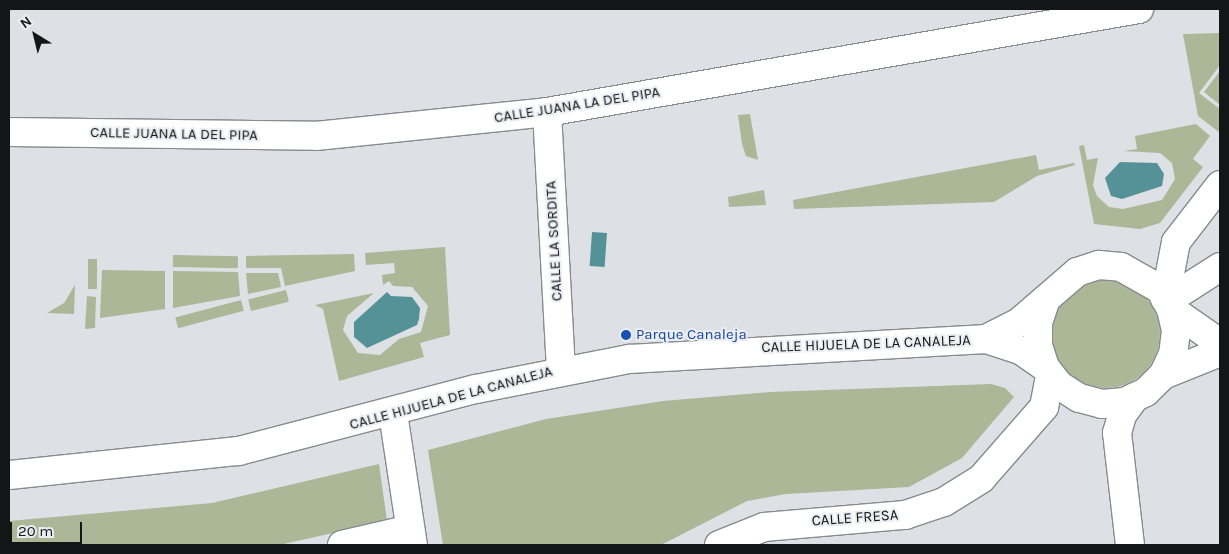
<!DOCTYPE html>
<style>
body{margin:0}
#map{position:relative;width:1229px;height:554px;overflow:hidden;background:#dde1e5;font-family:Karla,sans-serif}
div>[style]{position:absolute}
.green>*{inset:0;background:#abb797;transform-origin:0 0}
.round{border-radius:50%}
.water>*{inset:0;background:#549297;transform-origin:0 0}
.roads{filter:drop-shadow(1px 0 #878b8e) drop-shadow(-1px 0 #878b8e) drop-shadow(0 1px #878b8e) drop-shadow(0 -1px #878b8e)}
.minor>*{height:28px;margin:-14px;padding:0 14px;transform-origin:14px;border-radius:14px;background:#fff}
.tertiary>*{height:28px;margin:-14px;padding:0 14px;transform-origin:14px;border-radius:14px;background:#fff}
.dots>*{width:14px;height:14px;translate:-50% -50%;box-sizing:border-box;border:2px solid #eaeef2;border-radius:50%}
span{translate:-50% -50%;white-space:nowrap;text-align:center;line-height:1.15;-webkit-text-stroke:4px #eaeef2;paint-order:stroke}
.street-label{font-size:15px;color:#141516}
.transit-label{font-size:15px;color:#164399}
.left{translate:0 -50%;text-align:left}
.frame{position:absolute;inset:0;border:10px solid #141516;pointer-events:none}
.north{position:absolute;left:10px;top:10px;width:50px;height:50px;-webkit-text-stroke:4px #eaeef2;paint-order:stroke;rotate:324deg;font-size:14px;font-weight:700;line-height:20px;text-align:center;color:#141516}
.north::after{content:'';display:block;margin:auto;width:18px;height:22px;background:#141516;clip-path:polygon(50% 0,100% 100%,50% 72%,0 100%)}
.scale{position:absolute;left:10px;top:522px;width:72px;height:22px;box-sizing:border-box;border:2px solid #141516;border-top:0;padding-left:6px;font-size:15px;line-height:18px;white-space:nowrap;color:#141516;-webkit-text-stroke:4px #eaeef2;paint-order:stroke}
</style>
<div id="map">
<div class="green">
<i style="clip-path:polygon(1220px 33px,1220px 65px,1199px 93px,1220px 109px,1220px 133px,1198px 116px,1183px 34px)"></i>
<i style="clip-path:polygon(1220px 71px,1220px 105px,1204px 92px)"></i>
<i style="clip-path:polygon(750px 114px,758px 160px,746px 156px,742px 144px,738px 115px)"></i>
<i style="clip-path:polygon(1196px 124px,1210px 136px,1193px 159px,1203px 167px,1160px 223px,1140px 229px,1094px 224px,1079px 146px,1084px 145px,1087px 160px,1098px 158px,1093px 185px,1097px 196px,1109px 207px,1123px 209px,1162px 200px,1175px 179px,1172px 163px,1160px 153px,1123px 151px,1137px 149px,1135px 136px)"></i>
<i style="clip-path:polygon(1036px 155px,1039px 170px,1074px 163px,1075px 165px,1037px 176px,994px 202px,794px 209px,793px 200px)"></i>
<i style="clip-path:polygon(764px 190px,766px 205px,729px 207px,728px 197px)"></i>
<i style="clip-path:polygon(445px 247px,450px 335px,420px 343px,424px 357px,339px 381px,323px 309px,315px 305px,374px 293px,347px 316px,343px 330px,358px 353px,380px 355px,399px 339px,421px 332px,428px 306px,412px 287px,393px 286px,389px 281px,383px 285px,382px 275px,395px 273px,394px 263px,366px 265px,365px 253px)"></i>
<i style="clip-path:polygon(354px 254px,355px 271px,285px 286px,281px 268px,246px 268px,246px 256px)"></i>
<i style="left:173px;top:255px;width:65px;height:12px;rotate:1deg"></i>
<i style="left:88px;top:259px;width:9px;height:30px"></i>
<i style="clip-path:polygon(102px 270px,165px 271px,165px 309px,100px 318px)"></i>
<i style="clip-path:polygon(173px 271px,238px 272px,240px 296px,173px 308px)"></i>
<i style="clip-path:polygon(246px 273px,278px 273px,281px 287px,248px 294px)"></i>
<i class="round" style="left:1052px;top:280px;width:108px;height:108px"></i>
<i style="clip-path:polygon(75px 285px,74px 314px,47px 313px,64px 303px)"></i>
<i style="left:286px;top:290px;width:12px;height:39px;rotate:76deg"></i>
<i style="clip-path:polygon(87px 296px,96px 297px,95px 328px,85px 329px)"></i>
<i style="left:241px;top:300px;width:11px;height:68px;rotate:75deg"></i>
<i style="clip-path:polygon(991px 384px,1005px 388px,1014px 397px,962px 458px,909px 487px,786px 494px,747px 501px,661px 545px,443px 545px,428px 450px,546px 419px,663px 401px,770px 392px)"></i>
<i style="clip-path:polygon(379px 464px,387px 521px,279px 545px,9px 545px,9px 521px,212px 503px)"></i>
</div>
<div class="water">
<i style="clip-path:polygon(1120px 162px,1157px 163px,1164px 174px,1162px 186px,1122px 199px,1111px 196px,1105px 178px)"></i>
<i style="left:592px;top:232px;width:15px;height:34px;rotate:4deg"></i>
<i style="clip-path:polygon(387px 292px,391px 296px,412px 297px,420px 308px,419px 319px,417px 325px,367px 348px,354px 337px,354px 322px)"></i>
</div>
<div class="roads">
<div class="minor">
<i style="left:547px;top:112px;width:257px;rotate:86.9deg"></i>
<i style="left:9px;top:132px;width:307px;rotate:0.7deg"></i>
<i style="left:316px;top:136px;width:232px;rotate:-5.9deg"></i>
<i style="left:547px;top:112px;width:601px;rotate:-9.87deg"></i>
<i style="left:1167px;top:301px;width:63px;rotate:-32.7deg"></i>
<i style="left:1171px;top:309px;width:60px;rotate:34.8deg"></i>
<i style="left:1163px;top:375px;width:61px;rotate:-22deg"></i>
<i style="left:393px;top:413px;width:134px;rotate:81.4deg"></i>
<i style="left:342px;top:545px;width:70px;rotate:-13.2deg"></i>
</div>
<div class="tertiary">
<i style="left:1165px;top:299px;width:58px;rotate:-79.1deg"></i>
<i style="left:1176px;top:242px;width:72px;rotate:-52.3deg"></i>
<i style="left:986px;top:339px;width:36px;rotate:-27deg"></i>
<i style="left:1018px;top:323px;width:78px;rotate:-40.8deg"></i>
<i style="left:1077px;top:272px;width:23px;rotate:-18deg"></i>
<i style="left:1099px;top:265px;width:22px;rotate:5deg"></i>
<i style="left:1121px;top:267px;width:45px;rotate:29.4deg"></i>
<i style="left:1160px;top:289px;width:23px;rotate:61deg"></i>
<i style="left:1171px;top:309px;width:23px;rotate:77deg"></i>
<i style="left:1176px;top:331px;width:23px;rotate:97deg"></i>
<i style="left:1173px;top:354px;width:23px;rotate:115deg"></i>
<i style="left:1163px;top:375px;width:24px;rotate:135deg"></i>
<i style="left:1146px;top:392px;width:23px;rotate:155deg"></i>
<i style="left:1125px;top:402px;width:23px;rotate:175deg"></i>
<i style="left:1102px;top:404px;width:24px;rotate:-165deg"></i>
<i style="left:1079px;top:398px;width:24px;rotate:-147deg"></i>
<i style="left:1059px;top:385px;width:23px;rotate:-128deg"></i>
<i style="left:1045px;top:367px;width:22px;rotate:-108deg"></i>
<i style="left:1038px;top:346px;width:23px;rotate:-90deg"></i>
<i style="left:1038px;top:323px;width:22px;rotate:-72deg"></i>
<i style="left:9px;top:475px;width:231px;rotate:-6deg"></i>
<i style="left:239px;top:451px;width:245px;rotate:-14.7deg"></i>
<i style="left:476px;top:389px;width:156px;rotate:-11.1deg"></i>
<i style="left:629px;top:359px;width:358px;rotate:-3.2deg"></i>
<i style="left:986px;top:339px;width:38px;rotate:18deg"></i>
<i style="left:1022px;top:351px;width:28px;rotate:35deg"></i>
<i style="left:719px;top:545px;width:48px;rotate:-21.8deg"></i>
<i style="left:764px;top:527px;width:142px;rotate:-4.9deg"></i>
<i style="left:905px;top:515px;width:41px;rotate:-18.4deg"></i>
<i style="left:944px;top:502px;width:44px;rotate:-31.9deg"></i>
<i style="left:981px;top:479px;width:96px;rotate:-48.8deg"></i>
<i style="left:1044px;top:407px;width:33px;rotate:-79deg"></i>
<i style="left:1130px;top:545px;width:113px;rotate:-96.6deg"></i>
<i style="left:1117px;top:433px;width:19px;rotate:-74deg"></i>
<i style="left:1122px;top:415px;width:22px;rotate:-54deg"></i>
</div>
</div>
<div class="dots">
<i style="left:626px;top:335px;background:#1a4fb4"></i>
</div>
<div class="street-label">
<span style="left:577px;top:105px;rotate:-9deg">CALLE JUANA LA DEL PIPA</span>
<span style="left:174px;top:134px;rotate:1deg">CALLE JUANA LA DEL PIPA</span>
<span style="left:554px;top:241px;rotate:-93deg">CALLE LA SORDITA</span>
<span style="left:866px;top:344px;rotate:-2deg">CALLE HIJUELA DE LA CANALEJA</span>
<span style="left:451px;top:398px;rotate:-15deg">CALLE HIJUELA DE LA CANALEJA</span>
<span style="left:855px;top:518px;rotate:-4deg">CALLE FRESA</span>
</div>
<div class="transit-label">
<span class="left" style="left:636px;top:335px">Parque Canaleja</span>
</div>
<div class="frame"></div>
<div class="north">N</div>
<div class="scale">20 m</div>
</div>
